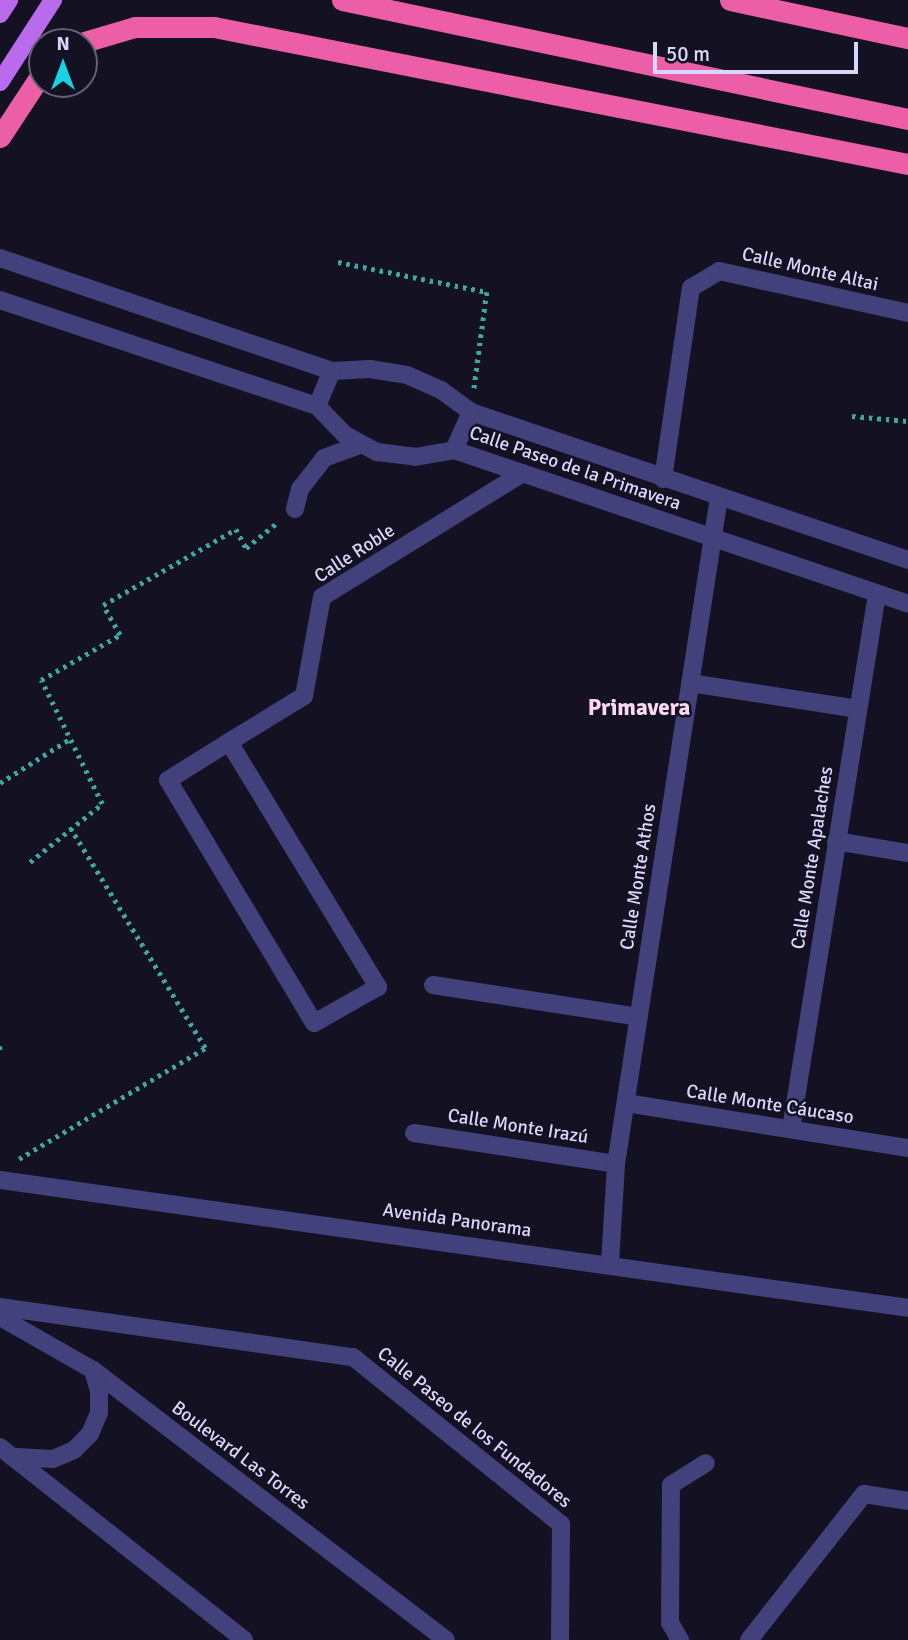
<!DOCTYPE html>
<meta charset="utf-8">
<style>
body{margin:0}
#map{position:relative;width:908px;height:1640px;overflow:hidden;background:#131122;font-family:Signika,sans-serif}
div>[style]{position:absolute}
.path>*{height:4.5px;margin-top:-2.25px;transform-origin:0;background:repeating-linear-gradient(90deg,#3da89f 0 3.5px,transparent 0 8.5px)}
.street>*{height:18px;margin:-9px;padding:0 9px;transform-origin:9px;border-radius:9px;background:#42417b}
.primary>*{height:18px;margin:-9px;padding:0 9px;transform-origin:9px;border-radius:9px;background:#ba6aed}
.highway>*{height:21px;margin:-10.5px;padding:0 10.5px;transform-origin:10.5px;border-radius:10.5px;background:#ec5fa6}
span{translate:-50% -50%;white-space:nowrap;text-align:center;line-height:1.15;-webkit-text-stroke:5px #131122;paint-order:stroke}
.street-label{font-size:19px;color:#dad6fa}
.quarter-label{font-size:23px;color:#fad8ef;font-weight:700}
.north{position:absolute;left:28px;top:28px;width:70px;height:70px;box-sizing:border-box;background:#131122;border:2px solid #636078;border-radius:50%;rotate:0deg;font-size:19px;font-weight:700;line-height:28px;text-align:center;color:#dad6fa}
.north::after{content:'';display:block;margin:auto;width:24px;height:32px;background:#1bd2e2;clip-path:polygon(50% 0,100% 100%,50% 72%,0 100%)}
.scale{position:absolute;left:653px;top:42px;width:205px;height:32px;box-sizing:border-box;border:4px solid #dad6fa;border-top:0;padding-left:9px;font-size:21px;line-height:24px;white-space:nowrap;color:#dad6fa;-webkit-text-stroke:5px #131122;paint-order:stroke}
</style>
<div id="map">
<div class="path">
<i style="left:338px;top:262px;width:152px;rotate:11.4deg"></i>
<i style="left:487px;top:292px;width:99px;rotate:97.6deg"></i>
<i style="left:852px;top:416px;width:56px;rotate:5.1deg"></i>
<i style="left:0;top:783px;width:83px;rotate:-32.2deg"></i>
<i style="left:30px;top:862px;width:92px;rotate:-38.9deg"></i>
<i style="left:102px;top:804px;width:138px;rotate:-116.2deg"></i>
<i style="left:41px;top:680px;width:91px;rotate:-29.7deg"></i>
<i style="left:120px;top:635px;width:34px;rotate:-120deg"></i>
<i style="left:103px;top:605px;width:153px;rotate:-29.7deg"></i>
<i style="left:236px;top:529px;width:21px;rotate:62deg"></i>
<i style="left:246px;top:548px;width:41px;rotate:-39.1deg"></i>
<i style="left:0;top:1046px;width:7px;rotate:90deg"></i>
<i style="left:19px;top:1159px;width:217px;rotate:-30.8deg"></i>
<i style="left:205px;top:1048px;width:257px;rotate:-121.5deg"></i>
</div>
<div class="street">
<i style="left:0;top:258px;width:351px;rotate:18.8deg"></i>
<i style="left:332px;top:371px;width:38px;rotate:-3deg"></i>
<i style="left:370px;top:369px;width:37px;rotate:9deg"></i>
<i style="left:407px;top:375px;width:37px;rotate:24deg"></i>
<i style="left:441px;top:390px;width:37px;rotate:36deg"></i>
<i style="left:471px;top:412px;width:461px;rotate:18.7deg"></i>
<i style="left:0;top:300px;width:334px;rotate:18.5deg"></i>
<i style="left:317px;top:406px;width:39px;rotate:46deg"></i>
<i style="left:344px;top:434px;width:38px;rotate:29deg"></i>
<i style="left:377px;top:452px;width:38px;rotate:7deg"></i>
<i style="left:415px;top:457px;width:40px;rotate:-10deg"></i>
<i style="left:454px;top:450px;width:479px;rotate:18.7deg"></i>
<i style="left:317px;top:406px;width:38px;rotate:-67deg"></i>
<i style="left:454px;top:450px;width:42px;rotate:-65.9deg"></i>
<i style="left:663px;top:479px;width:193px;rotate:-81.7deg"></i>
<i style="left:691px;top:288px;width:33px;rotate:-31deg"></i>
<i style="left:719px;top:271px;width:194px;rotate:12.5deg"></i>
<i style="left:295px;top:509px;width:21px;rotate:-76deg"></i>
<i style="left:300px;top:489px;width:39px;rotate:-52deg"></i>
<i style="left:324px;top:458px;width:40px;rotate:-20.2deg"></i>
<i style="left:690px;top:683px;width:170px;rotate:8.8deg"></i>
<i style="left:229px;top:742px;width:287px;rotate:58.7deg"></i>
<i style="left:378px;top:987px;width:73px;rotate:150.6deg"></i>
<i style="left:314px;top:1023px;width:283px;rotate:-121deg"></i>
<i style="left:168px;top:780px;width:72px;rotate:-31.9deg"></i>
<i style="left:229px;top:742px;width:88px;rotate:-31.5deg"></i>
<i style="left:304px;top:696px;width:101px;rotate:-79.7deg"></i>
<i style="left:322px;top:597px;width:236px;rotate:-31.7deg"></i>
<i style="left:836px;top:841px;width:73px;rotate:9.5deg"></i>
<i style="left:433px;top:985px;width:208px;rotate:8.8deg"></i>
<i style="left:626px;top:1103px;width:286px;rotate:9.1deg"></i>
<i style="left:791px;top:1129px;width:542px;rotate:-80.87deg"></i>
<i style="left:414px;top:1133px;width:204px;rotate:8.7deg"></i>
<i style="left:0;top:1180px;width:917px;rotate:8.02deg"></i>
<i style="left:610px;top:1263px;width:99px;rotate:-86.5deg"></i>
<i style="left:616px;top:1164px;width:675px;rotate:-81.22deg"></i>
<i style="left:0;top:1307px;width:357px;rotate:8.1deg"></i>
<i style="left:353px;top:1357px;width:267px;rotate:38.8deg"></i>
<i style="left:561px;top:1524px;width:116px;rotate:90.5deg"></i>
<i style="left:0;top:1317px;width:107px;rotate:29.7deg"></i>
<i style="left:93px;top:1370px;width:444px;rotate:37.4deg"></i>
<i style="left:0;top:1447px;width:311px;rotate:38.3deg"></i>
<i style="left:16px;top:1457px;width:37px;rotate:3deg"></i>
<i style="left:53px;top:1459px;width:23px;rotate:-23deg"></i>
<i style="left:74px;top:1450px;width:23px;rotate:-45deg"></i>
<i style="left:90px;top:1434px;width:23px;rotate:-67deg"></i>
<i style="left:99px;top:1413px;width:22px;rotate:-90deg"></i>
<i style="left:99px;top:1391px;width:22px;rotate:-106deg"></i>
<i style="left:680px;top:1640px;width:20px;rotate:-120deg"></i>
<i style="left:670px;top:1623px;width:138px;rotate:-89.6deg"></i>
<i style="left:671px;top:1485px;width:41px;rotate:-32.2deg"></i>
<i style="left:749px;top:1640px;width:186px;rotate:-51.8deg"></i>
<i style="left:864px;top:1494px;width:45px;rotate:9deg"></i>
</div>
<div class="primary">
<i style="left:0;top:14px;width:17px;rotate:-57deg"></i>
<i style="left:0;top:82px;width:98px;rotate:-57.1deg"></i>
</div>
<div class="highway">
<i style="left:342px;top:0;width:578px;rotate:11.87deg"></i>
<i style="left:730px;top:0;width:182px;rotate:12.1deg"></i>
<i style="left:84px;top:42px;width:53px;rotate:-16.4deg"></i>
<i style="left:135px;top:27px;width:79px"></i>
<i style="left:214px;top:27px;width:707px;rotate:11.17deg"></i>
<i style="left:0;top:137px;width:77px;rotate:-56.7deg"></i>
</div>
<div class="street-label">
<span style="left:810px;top:270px;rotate:13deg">Calle Monte Altai</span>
<span style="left:575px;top:469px;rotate:19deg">Calle Paseo de la Primavera</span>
<span style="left:355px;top:554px;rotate:-33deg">Calle Roble</span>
<span style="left:813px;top:858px;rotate:-81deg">Calle Monte Apalaches</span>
<span style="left:639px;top:877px;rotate:-81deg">Calle Monte Athos</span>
<span style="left:770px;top:1105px;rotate:9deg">Calle Monte Cáucaso</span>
<span style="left:518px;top:1127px;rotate:9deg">Calle Monte Irazú</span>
<span style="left:457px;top:1221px;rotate:8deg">Avenida Panorama</span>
<span style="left:474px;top:1428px;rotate:39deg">Calle Paseo de los Fundadores</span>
<span style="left:240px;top:1456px;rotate:37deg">Boulevard Las Torres</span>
</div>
<div class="quarter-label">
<span style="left:639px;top:708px">Primavera</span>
</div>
<div class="north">N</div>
<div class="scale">50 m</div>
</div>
